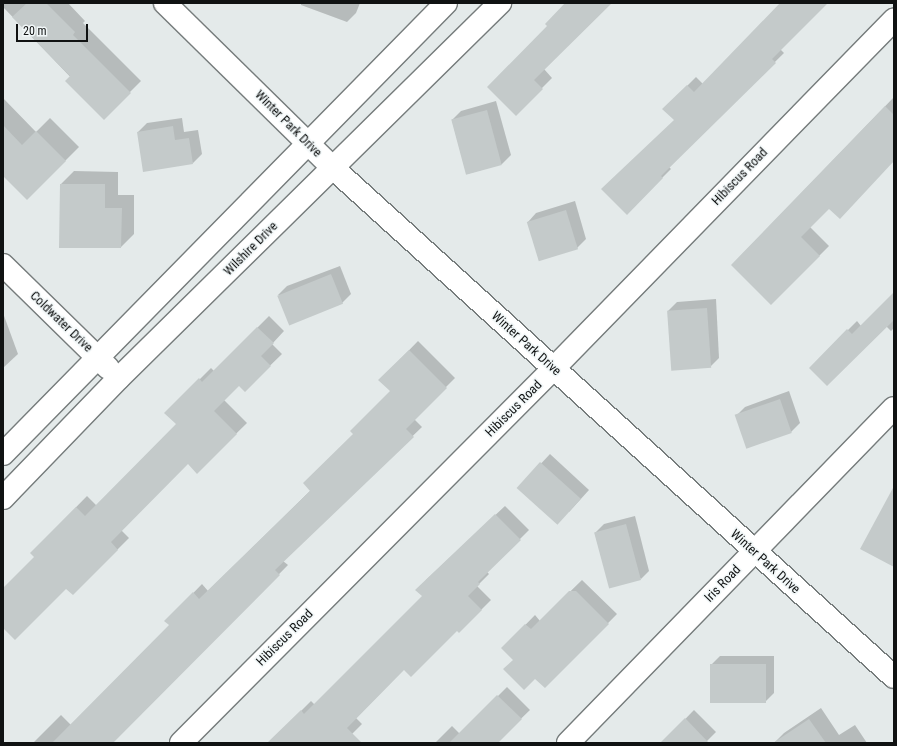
<!DOCTYPE html>
<style>
body{margin:0}
#map{position:relative;width:897px;height:746px;overflow:hidden;background:#e4eaea;font-family:"Roboto Condensed",sans-serif}
div>[style]{position:absolute}
.shadow>*{inset:0;background:#0003}
.building>*{inset:0;background:#c4caca;transform-origin:0 0}
.roads{filter:drop-shadow(1px 0 #767c7c) drop-shadow(-1px 0 #767c7c) drop-shadow(0 1px #767c7c) drop-shadow(0 -1px #767c7c)}
.minor>*{height:22px;margin:-11px;padding:0 11px;transform-origin:11px;border-radius:11px;background:#fff}
span{translate:-50% -50%;white-space:nowrap;text-align:center;line-height:1.15;-webkit-text-stroke:3px #f1f7f8;paint-order:stroke}
.street-label{font-size:13px;color:#101212}
.frame{position:absolute;inset:0;border:4px solid #101212;pointer-events:none}
.scale{position:absolute;left:16px;top:24px;width:72px;height:18px;box-sizing:border-box;border:2px solid #101212;border-top:0;padding-left:5px;font-size:12px;line-height:14px;white-space:nowrap;color:#101212;-webkit-text-stroke:3px #f1f7f8;paint-order:stroke}
</style>
<div id="map">
<div class="shadow">
<i style="clip-path:polygon(3px 3px,68px 3px,85px 21px,83px 23px,141px 81px,107px 115px,3px 7px)"></i>
<i style="clip-path:polygon(301px 3px,360px 3px,356px 13px,347px 22px,301px 5px)"></i>
<i style="clip-path:polygon(567px 3px,611px 3px,544px 69px,552px 78px,516px 114px,548px 26px)"></i>
<i style="clip-path:polygon(782px 3px,826px 3px,780px 49px,784px 53px,669px 167px,671px 169px,627px 213px,675px 120px,664px 109px,696px 77px,703px 84px)"></i>
<i style="clip-path:polygon(894px 97px,894px 161px,829px 207px,810px 227px,829px 246px,771px 304px,732px 265px)"></i>
<i style="clip-path:polygon(3px 98px,36px 132px,50px 118px,79px 147px,27px 199px,3px 174px)"></i>
<i style="clip-path:polygon(496px 101px,511px 155px,502px 164px,467px 174px,452px 120px,461px 111px)"></i>
<i style="clip-path:polygon(182px 118px,184px 132px,198px 130px,202px 154px,193px 163px,138px 132px,147px 123px)"></i>
<i style="clip-path:polygon(74px 171px,118px 172px,118px 195px,134px 195px,134px 234px,121px 247px,60px 247px,61px 184px)"></i>
<i style="clip-path:polygon(575px 201px,586px 239px,577px 248px,528px 222px,536px 213px)"></i>
<i style="clip-path:polygon(340px 266px,351px 294px,342px 303px,278px 295px,287px 286px)"></i>
<i style="clip-path:polygon(894px 293px,894px 328px,891px 331px,886px 326px,810px 368px,857px 321px,861px 326px)"></i>
<i style="clip-path:polygon(716px 299px,719px 358px,710px 367px,668px 311px,677px 302px)"></i>
<i style="clip-path:polygon(3px 313px,18px 354px,3px 368px)"></i>
<i style="clip-path:polygon(269px 316px,284px 331px,272px 344px,282px 354px,245px 390px,239px 384px,224px 400px,247px 423px,197px 472px,188px 463px,121px 530px,129px 538px,73px 594px,66px 588px,3px 627px,3px 589px,35px 557px,31px 553px,87px 496px,97px 506px,177px 424px,166px 413px,211px 368px,214px 371px)"></i>
<i style="clip-path:polygon(418px 341px,455px 378px,414px 419px,422px 427px,283px 561px,288px 565px,112px 743px,33px 743px,61px 715px,71px 725px,170px 625px,166px 621px,202px 584px,208px 591px,311px 490px,391px 391px,380px 380px)"></i>
<i style="clip-path:polygon(789px 391px,800px 423px,791px 432px,736px 416px,745px 407px)"></i>
<i style="clip-path:polygon(550px 454px,589px 490px,569px 512px,518px 488px)"></i>
<i style="clip-path:polygon(505px 506px,529px 530px,487px 572px,489px 574px,477px 586px,491px 600px,459px 632px,457px 630px,404px 669px,356px 718px,362px 724px,343px 743px,269px 743px,311px 701px,315px 705px,423px 596px,426px 580px)"></i>
<i style="clip-path:polygon(635px 516px,649px 571px,641px 579px,595px 533px,604px 524px)"></i>
<i style="clip-path:polygon(582px 580px,617px 614px,545px 687px,503px 648px,535px 615px,540px 621px)"></i>
<i style="clip-path:polygon(720px 656px,774px 656px,774px 693px,765px 702px,711px 665px)"></i>
<i style="clip-path:polygon(507px 687px,530px 710px,496px 743px,435px 743px,452px 726px,460px 734px)"></i>
<i style="clip-path:polygon(821px 708px,839px 735px,855px 725px,867px 743px,774px 743px,784px 733px)"></i>
<i style="clip-path:polygon(694px 710px,716px 732px,705px 743px,662px 743px)"></i>
</div>
<div class="building">
<i style="clip-path:polygon(27px 3px,46px 3px,75px 32px,73px 35px,131px 93px,104px 120px,65px 81px,70px 76px,12px 17px)"></i>
<i style="clip-path:polygon(565px 3px,612px 3px,534px 80px,543px 89px,516px 116px,487px 87px,547px 26px,545px 24px)"></i>
<i style="clip-path:polygon(780px 3px,828px 3px,772px 59px,776px 63px,661px 176px,663px 178px,627px 215px,601px 189px,674px 120px,662px 109px,687px 85px,694px 92px)"></i>
<i style="clip-path:polygon(885px 106px,894px 115px,894px 161px,840px 219px,829px 209px,801px 237px,820px 256px,771px 305px,731px 265px)"></i>
<i style="left:487px;top:110px;width:57px;height:37px;rotate:75deg"></i>
<i style="clip-path:polygon(3px 125px,22px 145px,36px 131px,66px 161px,27px 200px,3px 176px)"></i>
<i style="clip-path:polygon(173px 126px,175px 140px,189px 138px,193px 164px,143px 172px,137px 132px)"></i>
<i style="clip-path:polygon(60px 184px,105px 184px,105px 208px,122px 208px,121px 248px,59px 248px)"></i>
<i style="left:566px;top:210px;width:41px;height:41px;rotate:73deg"></i>
<i style="left:331px;top:274px;width:32px;height:58px;rotate:68deg"></i>
<i style="clip-path:polygon(894px 292px,894px 320px,827px 386px,809px 368px,847px 329px,852px 334px)"></i>
<i style="left:707px;top:308px;width:60px;height:40px;rotate:86deg"></i>
<i style="clip-path:polygon(257px 327px,274px 343px,261px 356px,271px 366px,245px 392px,239px 386px,214px 411px,237px 434px,197px 474px,188px 464px,111px 542px,118px 550px,73px 595px,66px 589px,15px 640px,3px 628px,3px 588px,34px 557px,30px 553px,76px 507px,85px 516px,176px 424px,164px 413px,199px 378px,202px 382px)"></i>
<i style="clip-path:polygon(409px 350px,447px 388px,406px 429px,414px 437px,275px 570px,280px 575px,113px 743px,52px 743px,169px 625px,164px 621px,193px 592px,199px 599px,310px 491px,303px 483px,353px 434px,350px 431px,390px 391px,378px 380px)"></i>
<i style="left:780px;top:399px;width:36px;height:48px;rotate:71deg"></i>
<i style="left:540px;top:462px;width:55px;height:35px;rotate:42deg"></i>
<i style="clip-path:polygon(894px 486px,894px 567px,860px 549px)"></i>
<i style="clip-path:polygon(495px 514px,521px 540px,478px 582px,480px 584px,468px 596px,482px 610px,459px 633px,457px 631px,411px 677px,404px 670px,347px 728px,362px 743px,267px 743px,301px 710px,304px 714px,422px 596px,415px 590px)"></i>
<i style="left:626px;top:524px;width:58px;height:33px;rotate:75deg"></i>
<i style="clip-path:polygon(569px 591px,576px 591px,609px 624px,545px 688px,535px 679px,524px 690px,503px 669px,513px 660px,501px 648px,525px 624px,531px 629px)"></i>
<i style="left:710px;top:664px;width:56px;height:39px"></i>
<i style="clip-path:polygon(497px 695px,522px 719px,498px 743px,449px 743px)"></i>
<i style="clip-path:polygon(685px 718px,709px 743px,660px 743px)"></i>
<i style="clip-path:polygon(809px 719px,826px 743px,773px 743px)"></i>
</div>
<div class="roads">
<div class="minor">
<i style="left:165px;top:3px;width:235px;rotate:44.5deg"></i>
<i style="left:333px;top:168px;width:757px;rotate:42.22deg"></i>
<i style="left:3px;top:265px;width:147px;rotate:44.4deg"></i>
<i style="left:3px;top:454px;width:632px;rotate:-45.51deg"></i>
<i style="left:3px;top:498px;width:167px;rotate:-46deg"></i>
<i style="left:119px;top:378px;width:535px;rotate:-44.55deg"></i>
<i style="left:181px;top:743px;width:529px;rotate:-45.15deg"></i>
<i style="left:554px;top:368px;width:487px;rotate:-45.7deg"></i>
<i style="left:568px;top:743px;width:467px;rotate:-45.8deg"></i>
</div>
</div>
<div class="street-label">
<span style="left:288px;top:124px;rotate:45deg">Winter Park Drive</span>
<span style="left:740px;top:177px;rotate:-46deg">Hibiscus Road</span>
<span style="left:251px;top:249px;rotate:-45deg">Wilshire Drive</span>
<span style="left:61px;top:322px;rotate:44deg">Coldwater Drive</span>
<span style="left:526px;top:344px;rotate:42deg">Winter Park Drive</span>
<span style="left:514px;top:409px;rotate:-45deg">Hibiscus Road</span>
<span style="left:765px;top:562px;rotate:42deg">Winter Park Drive</span>
<span style="left:723px;top:584px;rotate:-46deg">Iris Road</span>
<span style="left:285px;top:638px;rotate:-45deg">Hibiscus Road</span>
</div>
<div class="frame"></div>
<div class="scale">20 m</div>
</div>
